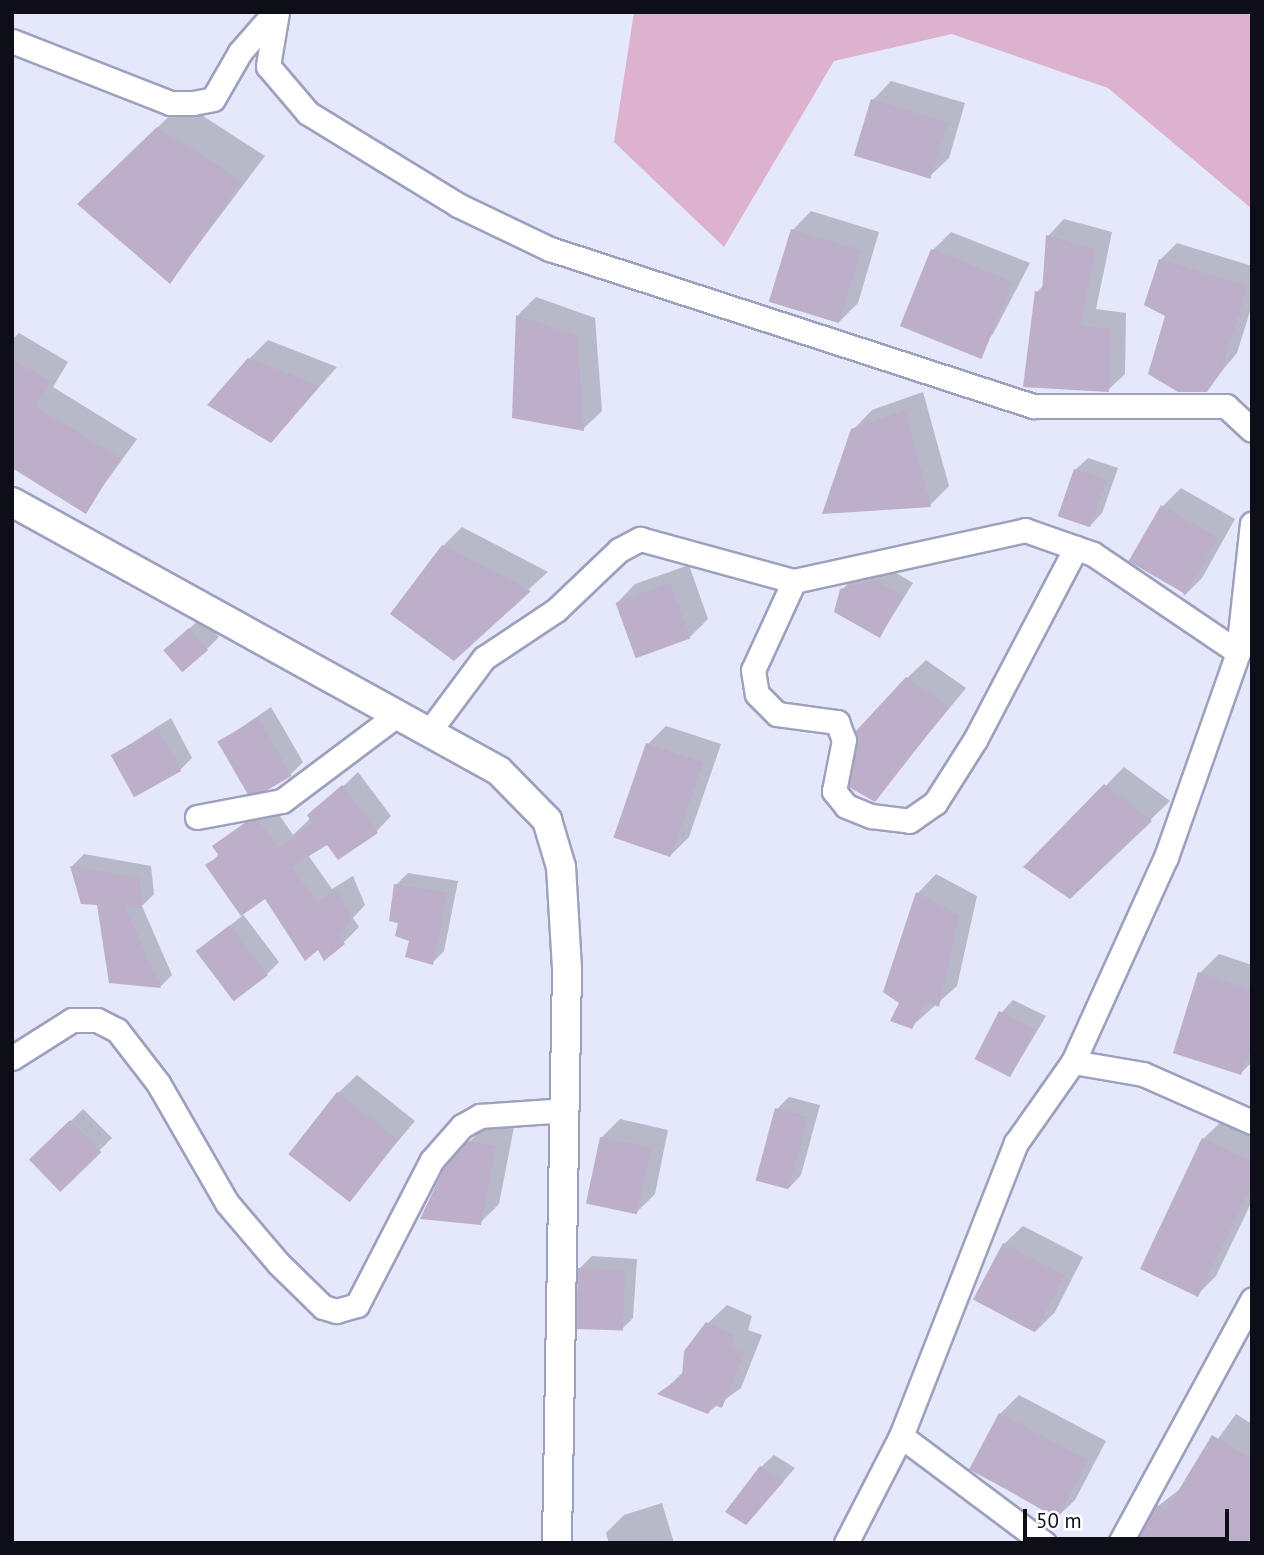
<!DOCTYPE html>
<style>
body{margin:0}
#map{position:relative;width:1264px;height:1555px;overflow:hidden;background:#e5e7fa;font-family:"PT Sans",sans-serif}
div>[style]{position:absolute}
.green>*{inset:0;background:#ddb2cf}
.shadow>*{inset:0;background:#0003;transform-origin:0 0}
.building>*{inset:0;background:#bdaeca;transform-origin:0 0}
.roads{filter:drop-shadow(2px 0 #9da1be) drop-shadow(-2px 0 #9da1be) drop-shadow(0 2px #9da1be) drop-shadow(0 -2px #9da1be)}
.minor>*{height:23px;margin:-11.5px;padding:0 11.5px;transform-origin:11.5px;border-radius:11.5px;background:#fff}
.tertiary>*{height:28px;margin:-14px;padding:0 14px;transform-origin:14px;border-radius:14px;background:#fff}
span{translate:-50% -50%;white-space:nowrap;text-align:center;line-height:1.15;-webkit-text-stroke:5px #fff;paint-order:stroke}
.frame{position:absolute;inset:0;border:14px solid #0d0e18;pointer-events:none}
.scale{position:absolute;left:1023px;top:1509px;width:206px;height:32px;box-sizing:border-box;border:4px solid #0d0e18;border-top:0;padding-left:9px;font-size:21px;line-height:24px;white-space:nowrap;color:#0d0e18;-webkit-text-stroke:5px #fff;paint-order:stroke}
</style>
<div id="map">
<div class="green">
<i style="clip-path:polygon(634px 12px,1252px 12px,1252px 209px,1108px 88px,952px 34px,834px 61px,724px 247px,614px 142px)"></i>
</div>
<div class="shadow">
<i style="clip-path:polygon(891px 81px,965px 103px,949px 158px,930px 176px,873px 100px)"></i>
<i style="clip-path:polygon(183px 103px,265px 156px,170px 282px,104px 179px)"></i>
<i style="clip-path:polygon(811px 211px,879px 232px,858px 303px,839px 322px,793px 230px)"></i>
<i style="clip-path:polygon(1064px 219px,1112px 232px,1096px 309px,1126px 313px,1125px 374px,1108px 390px,1037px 292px,1045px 284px,1048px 236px)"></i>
<i style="clip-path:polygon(951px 232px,1030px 263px,993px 334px,974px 353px,933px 250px)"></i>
<i style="clip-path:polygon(1177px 243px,1252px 266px,1252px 305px,1237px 353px,1206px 390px,1167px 315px,1160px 260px)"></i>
<i style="clip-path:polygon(536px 297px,595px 318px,602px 411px,583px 429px,514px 417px,518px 315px)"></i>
<i style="clip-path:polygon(19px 333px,68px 362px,53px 387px,137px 439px,85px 511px,12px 466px,12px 340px)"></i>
<i style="clip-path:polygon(268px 340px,337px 367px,271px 441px,249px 359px)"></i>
<i style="clip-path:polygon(923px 392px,949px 486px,930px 505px,853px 430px,872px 410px)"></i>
<i style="clip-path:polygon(1088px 458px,1118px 468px,1102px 513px,1090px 526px,1075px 470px)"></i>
<i style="clip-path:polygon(1181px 488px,1235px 519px,1202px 578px,1184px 596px,1163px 506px)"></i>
<i style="clip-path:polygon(462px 527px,548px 572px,453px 658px,443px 546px)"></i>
<i style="clip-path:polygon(689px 565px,708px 619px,689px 638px,617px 603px,635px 584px)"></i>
<i style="clip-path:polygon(888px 568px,913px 583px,880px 636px,842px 590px,854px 577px)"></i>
<i style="clip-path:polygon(202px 617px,219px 637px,207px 649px,166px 650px)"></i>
<i style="clip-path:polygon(926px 660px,966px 688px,874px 800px,907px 678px)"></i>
<i style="clip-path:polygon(271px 707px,303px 762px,291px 774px,249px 791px,220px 742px)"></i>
<i style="clip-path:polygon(171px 718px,192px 758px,180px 770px,113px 755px)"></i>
<i style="clip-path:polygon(666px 726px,721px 744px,689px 837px,670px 856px,648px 744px)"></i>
<i style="clip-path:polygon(1124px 767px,1170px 801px,1070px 897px,1026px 867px)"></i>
<i style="clip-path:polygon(358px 772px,391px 816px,377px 831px,327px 843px,308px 855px,332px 889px,353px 876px,365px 905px,353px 918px,359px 927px,344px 942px,319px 948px,265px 897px,242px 913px,279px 962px,267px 974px,198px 952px,243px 915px,208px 866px,220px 853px,214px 846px,273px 806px,293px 835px)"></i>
<i style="clip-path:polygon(84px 854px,151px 866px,154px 894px,142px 906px,172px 975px,160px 987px,99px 904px,83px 903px,72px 866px)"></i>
<i style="clip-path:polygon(408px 873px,458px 881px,444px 951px,432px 963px,401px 921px,396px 885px)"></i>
<i style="clip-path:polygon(936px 874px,977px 896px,957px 986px,911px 1027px,901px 1002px,885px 991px,918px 893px)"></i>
<i style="clip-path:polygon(1219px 954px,1252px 965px,1252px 1062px,1241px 1073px,1200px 973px)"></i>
<i style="clip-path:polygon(1013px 1000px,1046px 1016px,1011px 1075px,1001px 1013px)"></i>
<i style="clip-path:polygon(357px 1075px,415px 1121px,348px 1200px,338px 1093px)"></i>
<i style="clip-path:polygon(789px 1097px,820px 1105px,801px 1175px,789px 1188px,777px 1109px)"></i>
<i style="left:83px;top:1109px;width:41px;height:72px;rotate:45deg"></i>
<i style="clip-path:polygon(620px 1119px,668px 1130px,655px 1194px,636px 1213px,601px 1138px)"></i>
<i style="clip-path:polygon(1222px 1121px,1252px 1135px,1252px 1201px,1216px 1276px,1198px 1294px,1203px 1139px)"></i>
<i style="clip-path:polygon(488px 1123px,514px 1127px,499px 1204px,480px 1223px,469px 1142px)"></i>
<i style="clip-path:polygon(1023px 1226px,1083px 1257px,1055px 1312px,1036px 1331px,1004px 1244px)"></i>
<i style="clip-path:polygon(592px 1256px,637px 1259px,633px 1318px,621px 1330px,580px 1268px)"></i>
<i style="clip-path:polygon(727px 1305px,752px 1316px,748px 1330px,762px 1335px,741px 1388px,708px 1412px,661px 1394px,684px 1371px,708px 1323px)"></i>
<i style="clip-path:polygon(1019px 1395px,1106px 1441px,1075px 1500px,1056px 1518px,971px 1469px,1000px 1414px)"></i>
<i style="clip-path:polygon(1236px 1414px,1252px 1424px,1252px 1543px,1139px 1540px,1158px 1506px,1184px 1486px)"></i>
<i style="clip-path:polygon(774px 1455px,795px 1468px,758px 1510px,761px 1467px)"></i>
<i style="clip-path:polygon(662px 1503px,674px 1543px,609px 1543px,606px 1533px,624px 1515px)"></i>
</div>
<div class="building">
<i style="left:871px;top:99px;width:80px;height:59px;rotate:17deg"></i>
<i style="clip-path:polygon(157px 127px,242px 181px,170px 284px,77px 204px)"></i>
<i style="left:791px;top:229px;width:73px;height:76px;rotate:17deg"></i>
<i style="clip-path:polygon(1046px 235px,1096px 249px,1080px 325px,1110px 329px,1109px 392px,1023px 387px,1035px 291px,1042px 293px)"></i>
<i style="left:931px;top:249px;width:88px;height:83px;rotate:22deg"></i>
<i style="clip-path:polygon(1159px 259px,1247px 286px,1221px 372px,1207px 392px,1178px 392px,1148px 374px,1165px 316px,1144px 305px)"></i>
<i style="clip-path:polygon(516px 315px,577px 336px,584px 431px,512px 418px)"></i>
<i style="clip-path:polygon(248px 358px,320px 386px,271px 443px,207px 405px)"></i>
<i style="clip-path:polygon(12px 359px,50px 381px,35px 406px,120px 458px,86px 514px,12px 468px)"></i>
<i style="clip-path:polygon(905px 410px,931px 507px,822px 514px,851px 429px)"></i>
<i style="left:1074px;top:469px;width:34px;height:50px;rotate:19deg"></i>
<i style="left:1161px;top:505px;width:66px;height:65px;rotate:30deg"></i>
<i style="clip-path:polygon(442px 545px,531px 591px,454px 661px,390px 614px)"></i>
<i style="clip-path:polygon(875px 580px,902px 596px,880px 638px,834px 612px,840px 589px)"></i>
<i style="left:670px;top:583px;width:59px;height:58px;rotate:70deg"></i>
<i style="left:189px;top:628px;width:29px;height:34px;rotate:49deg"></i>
<i style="clip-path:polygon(906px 677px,949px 707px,875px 802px,849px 787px,856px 731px)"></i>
<i style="left:258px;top:718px;width:67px;height:47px;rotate:60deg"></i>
<i style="left:158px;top:729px;width:48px;height:54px;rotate:61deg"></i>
<i style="left:646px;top:743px;width:60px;height:100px;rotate:19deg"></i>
<i style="clip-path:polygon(1104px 784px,1152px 821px,1070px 899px,1023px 867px)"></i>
<i style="clip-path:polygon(342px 785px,378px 833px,338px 860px,327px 845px,291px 867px,317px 902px,338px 889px,351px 921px,339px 935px,345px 944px,324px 961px,318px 950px,305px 961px,265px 899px,241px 916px,205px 865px,219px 856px,212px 846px,246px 822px,258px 820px,278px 848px,312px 823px,307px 815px)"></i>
<i style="clip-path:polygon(70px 866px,139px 878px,142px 908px,125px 907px,161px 988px,109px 983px,97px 905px,81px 904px)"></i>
<i style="clip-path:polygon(394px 884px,447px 893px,433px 965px,405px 957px,409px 941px,395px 936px,398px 923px,389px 921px)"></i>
<i style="clip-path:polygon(916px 892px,959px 915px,939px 1007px,926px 1001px,912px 1029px,890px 1021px,899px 1003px,883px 992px)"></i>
<i style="left:230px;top:925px;width:63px;height:43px;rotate:53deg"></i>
<i style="clip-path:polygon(1198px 972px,1252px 990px,1252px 1042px,1241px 1075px,1173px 1053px)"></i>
<i style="left:999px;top:1011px;width:40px;height:54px;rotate:27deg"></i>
<i style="left:337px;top:1092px;width:78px;height:79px;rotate:38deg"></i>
<i style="left:775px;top:1108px;width:34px;height:75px;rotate:15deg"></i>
<i style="left:70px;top:1120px;width:45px;height:57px;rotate:46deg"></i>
<i style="left:600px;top:1137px;width:52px;height:68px;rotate:12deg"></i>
<i style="clip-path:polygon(1202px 1138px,1252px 1162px,1252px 1183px,1198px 1297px,1140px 1269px)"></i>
<i style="clip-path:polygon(468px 1141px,496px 1146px,481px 1225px,420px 1219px,444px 1168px)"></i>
<i style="left:1003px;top:1243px;width:70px;height:64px;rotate:28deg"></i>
<i style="left:578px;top:1268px;width:47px;height:61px;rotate:2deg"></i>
<i style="clip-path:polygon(706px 1322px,734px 1335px,731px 1348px,744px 1353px,722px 1408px,714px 1405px,708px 1414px,657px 1394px,682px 1376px,684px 1351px)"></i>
<i style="left:999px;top:1413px;width:101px;height:64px;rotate:28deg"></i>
<i style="clip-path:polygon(1212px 1435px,1252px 1459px,1252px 1543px,1136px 1543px,1157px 1505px,1166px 1511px)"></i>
<i style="clip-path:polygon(760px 1466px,784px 1481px,746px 1525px,725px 1512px)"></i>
</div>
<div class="roads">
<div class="minor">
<i style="left:277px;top:12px;width:55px;rotate:99.5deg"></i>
<i style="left:268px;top:66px;width:62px;rotate:49.6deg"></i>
<i style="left:308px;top:113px;width:176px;rotate:31.5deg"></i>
<i style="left:458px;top:205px;width:102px;rotate:25.6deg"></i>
<i style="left:550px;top:249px;width:508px;rotate:18.01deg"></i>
<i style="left:1033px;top:406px;width:193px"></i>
<i style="left:1226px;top:406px;width:35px;rotate:43deg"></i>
<i style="left:12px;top:41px;width:170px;rotate:21.4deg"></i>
<i style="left:170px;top:103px;width:23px"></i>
<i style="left:193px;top:103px;width:20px;rotate:-11deg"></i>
<i style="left:213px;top:99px;width:54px;rotate:-60.1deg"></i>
<i style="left:240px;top:52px;width:53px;rotate:-48.8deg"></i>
<i style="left:794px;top:581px;width:98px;rotate:114.7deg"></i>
<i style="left:753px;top:670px;width:24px;rotate:81deg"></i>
<i style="left:757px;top:694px;width:28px;rotate:45deg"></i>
<i style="left:777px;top:714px;width:61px;rotate:7.6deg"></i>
<i style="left:837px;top:722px;width:19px;rotate:69deg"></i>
<i style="left:844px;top:740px;width:52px;rotate:101.1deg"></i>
<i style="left:834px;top:791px;width:19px;rotate:51deg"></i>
<i style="left:846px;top:806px;width:27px;rotate:22deg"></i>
<i style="left:871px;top:816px;width:38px;rotate:7deg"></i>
<i style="left:909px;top:821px;width:32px;rotate:-35deg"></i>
<i style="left:935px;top:803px;width:75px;rotate:-57.6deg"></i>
<i style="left:975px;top:740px;width:217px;rotate:-62.3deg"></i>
<i style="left:428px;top:733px;width:94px;rotate:-53.3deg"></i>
<i style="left:484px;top:658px;width:87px;rotate:-33.7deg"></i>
<i style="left:556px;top:610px;width:87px;rotate:-43.6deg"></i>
<i style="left:619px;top:550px;width:24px;rotate:-28deg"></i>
<i style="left:640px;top:539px;width:160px;rotate:15.3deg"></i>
<i style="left:794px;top:581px;width:237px;rotate:-12.4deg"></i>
<i style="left:1025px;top:530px;width:72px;rotate:19.4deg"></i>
<i style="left:1093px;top:554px;width:175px;rotate:34.1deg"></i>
<i style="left:197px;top:817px;width:86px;rotate:-10.7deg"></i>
<i style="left:282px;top:801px;width:140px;rotate:-36.9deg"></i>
<i style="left:12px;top:1058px;width:71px;rotate:-32.3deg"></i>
<i style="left:72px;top:1020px;width:25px"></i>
<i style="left:97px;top:1020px;width:22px;rotate:27deg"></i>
<i style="left:117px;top:1030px;width:67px;rotate:52.3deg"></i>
<i style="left:158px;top:1083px;width:138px;rotate:60.1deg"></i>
<i style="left:227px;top:1203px;width:79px;rotate:49.6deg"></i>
<i style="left:278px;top:1263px;width:63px;rotate:44.4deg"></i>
<i style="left:323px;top:1307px;width:14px;rotate:17deg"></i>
<i style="left:336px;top:1311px;width:22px;rotate:-16deg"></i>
<i style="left:357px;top:1305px;width:163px;rotate:-62.7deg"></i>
<i style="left:432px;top:1160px;width:45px;rotate:-48.6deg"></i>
<i style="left:462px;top:1126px;width:21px;rotate:-29deg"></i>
<i style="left:480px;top:1116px;width:86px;rotate:-4deg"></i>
<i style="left:1073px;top:1062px;width:71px;rotate:9.7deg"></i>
<i style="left:1143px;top:1074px;width:119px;rotate:23.8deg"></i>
<i style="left:901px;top:1436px;width:179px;rotate:36.8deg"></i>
<i style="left:846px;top:1543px;width:120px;rotate:-62.8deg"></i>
<i style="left:901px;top:1436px;width:315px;rotate:-68.6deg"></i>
<i style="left:1016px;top:1143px;width:99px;rotate:-54.9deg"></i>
<i style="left:1073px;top:1062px;width:225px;rotate:-65.6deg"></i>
<i style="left:1166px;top:857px;width:217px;rotate:-70.6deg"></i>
<i style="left:1238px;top:652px;width:129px;rotate:-83.8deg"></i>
<i style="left:1120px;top:1543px;width:277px;rotate:-61.5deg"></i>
</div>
<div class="tertiary">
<i style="left:12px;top:502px;width:556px;rotate:28.91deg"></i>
<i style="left:499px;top:771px;width:69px;rotate:45.6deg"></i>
<i style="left:547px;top:820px;width:49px;rotate:73.4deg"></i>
<i style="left:561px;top:867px;width:101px;rotate:86.6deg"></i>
<i style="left:567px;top:968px;width:575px;rotate:91deg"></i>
</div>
</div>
<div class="frame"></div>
<div class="scale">50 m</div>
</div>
